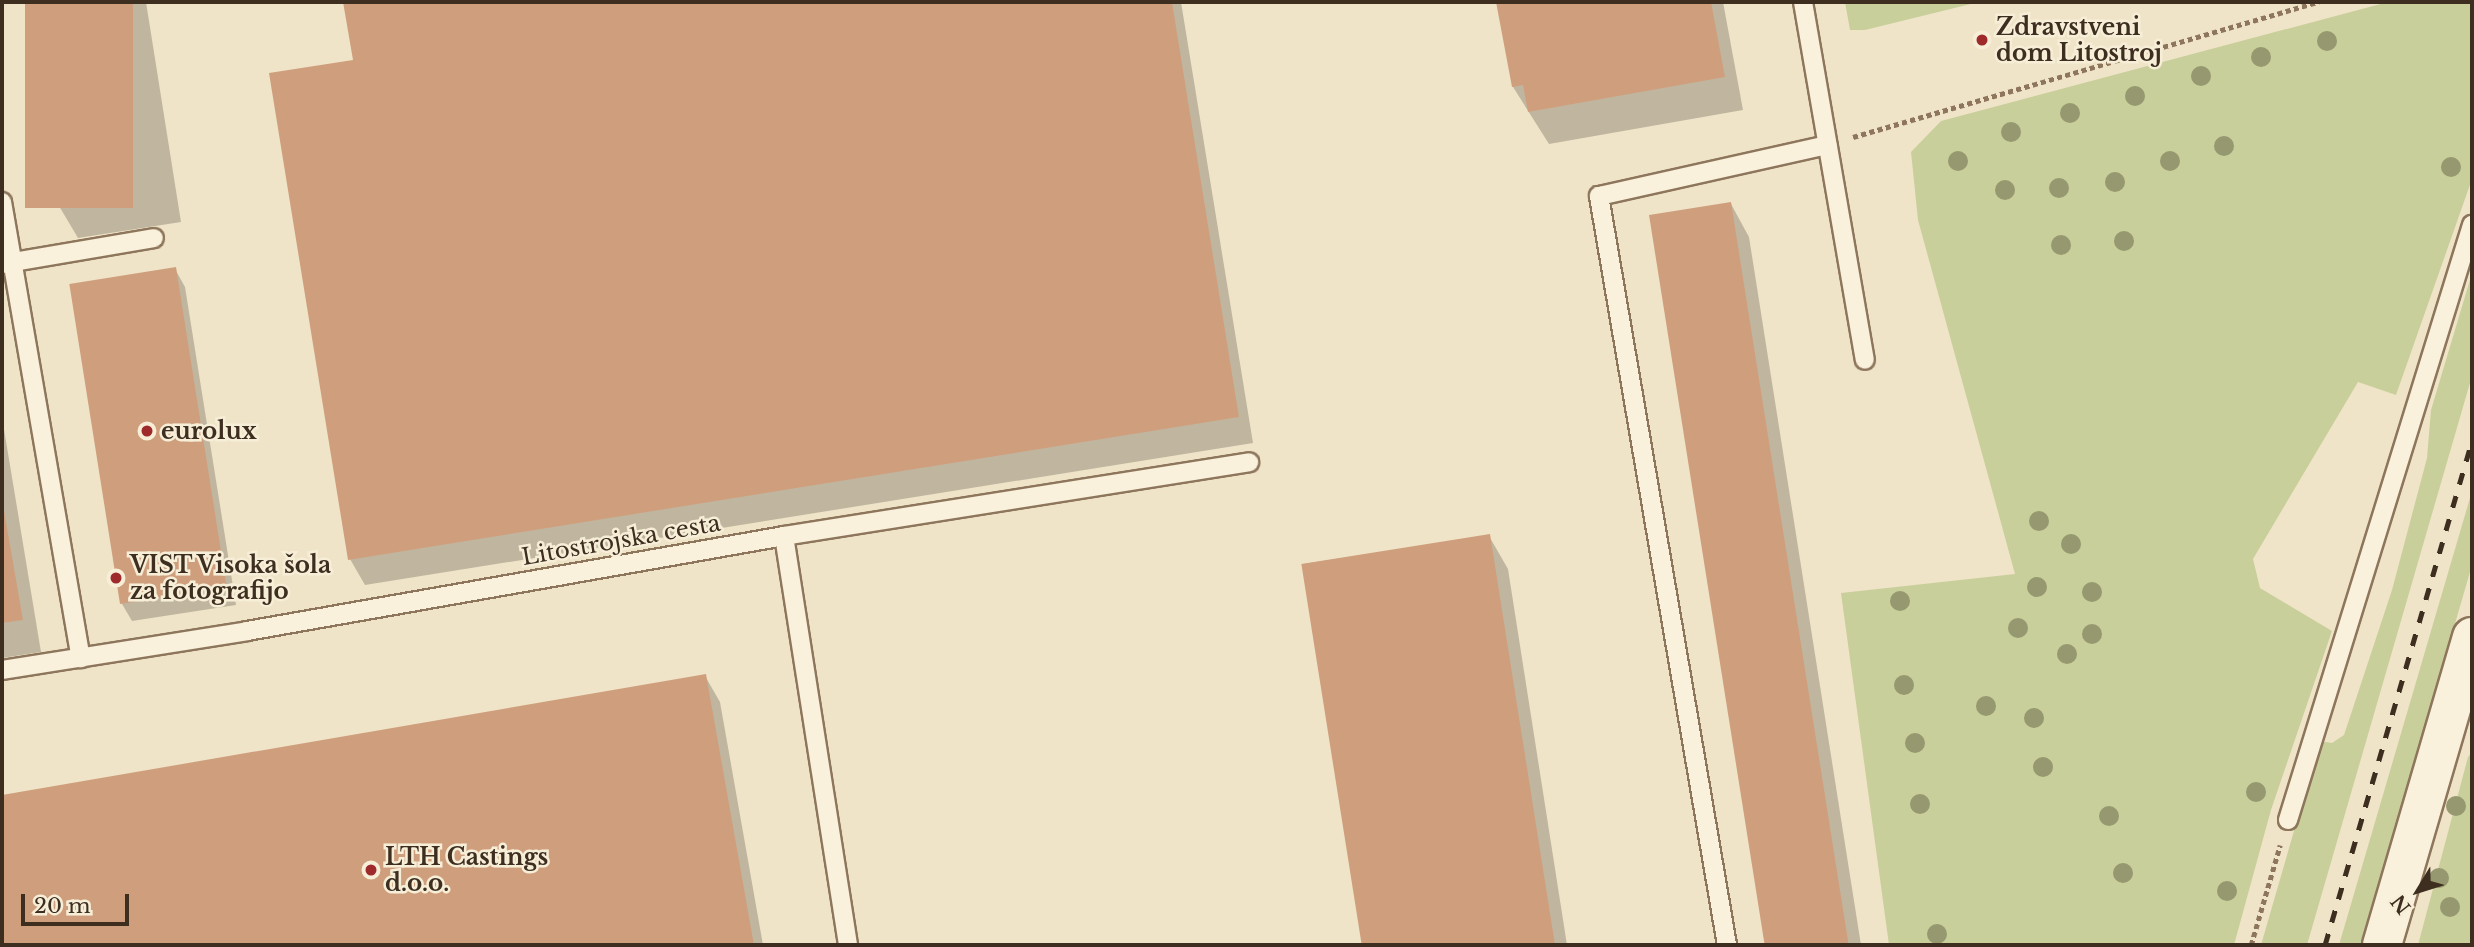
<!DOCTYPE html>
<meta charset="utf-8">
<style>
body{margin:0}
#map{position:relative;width:2474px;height:947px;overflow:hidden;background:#f0e4c8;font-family:"Libre Baskerville",serif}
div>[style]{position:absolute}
.green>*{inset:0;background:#c9cf9b}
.shadow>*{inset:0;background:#0003}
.building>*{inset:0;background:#cf9f7d;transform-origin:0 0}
.path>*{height:4.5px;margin-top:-2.25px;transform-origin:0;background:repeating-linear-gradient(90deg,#8d765c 0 5px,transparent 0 8.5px)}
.roads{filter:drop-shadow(2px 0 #8d765c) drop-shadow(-2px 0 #8d765c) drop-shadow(0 2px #8d765c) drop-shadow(0 -2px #8d765c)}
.lane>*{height:18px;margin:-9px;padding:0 9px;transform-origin:9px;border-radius:9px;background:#faf1dc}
.secondary>*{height:38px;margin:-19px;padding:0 19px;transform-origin:19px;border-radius:19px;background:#faf1dc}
.rail>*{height:5px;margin-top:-2.5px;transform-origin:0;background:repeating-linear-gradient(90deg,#3d2e20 0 12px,transparent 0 24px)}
.trees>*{width:20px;height:20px;margin:-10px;border-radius:50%;background:#96986f}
.dots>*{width:19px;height:19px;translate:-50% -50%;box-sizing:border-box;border:4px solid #f7eed8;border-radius:50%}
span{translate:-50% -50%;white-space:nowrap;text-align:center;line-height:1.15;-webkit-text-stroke:5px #f7eed8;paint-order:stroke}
.poi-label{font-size:23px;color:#3d2e20;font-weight:700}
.left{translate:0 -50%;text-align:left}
.street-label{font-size:23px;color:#3d2e20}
.frame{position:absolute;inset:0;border:4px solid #3d2e20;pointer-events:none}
.north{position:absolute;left:2383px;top:856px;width:70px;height:70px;-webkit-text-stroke:5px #f7eed8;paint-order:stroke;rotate:232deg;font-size:19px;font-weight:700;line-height:28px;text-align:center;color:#3d2e20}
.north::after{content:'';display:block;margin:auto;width:24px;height:32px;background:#3d2e20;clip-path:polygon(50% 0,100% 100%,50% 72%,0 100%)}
.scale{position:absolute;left:21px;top:894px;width:108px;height:32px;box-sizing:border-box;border:4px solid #3d2e20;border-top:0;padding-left:9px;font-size:21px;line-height:24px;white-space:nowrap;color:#3d2e20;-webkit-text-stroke:5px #f7eed8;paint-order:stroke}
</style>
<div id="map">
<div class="green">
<i style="clip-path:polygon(1845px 2px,1979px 2px,1865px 30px,1850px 30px)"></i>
<i style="clip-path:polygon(2388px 2px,2472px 2px,2472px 179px,2396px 395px,2358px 382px,2253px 559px,2260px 588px,2332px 631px,2271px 810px,2234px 945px,1889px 945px,1841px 593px,2015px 574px,1918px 220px,1911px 152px,1941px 121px)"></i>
<i style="clip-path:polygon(2472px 273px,2472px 376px,2307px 945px,2261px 945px,2320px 741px,2332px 743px,2344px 735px,2392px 590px,2427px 458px,2431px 410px)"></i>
<i style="clip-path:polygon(2472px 491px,2472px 565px,2461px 603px,2361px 945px,2339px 945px)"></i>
<i style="clip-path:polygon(2472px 752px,2472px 945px,2418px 945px,2468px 757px)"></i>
</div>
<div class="shadow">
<i style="clip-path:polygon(27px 2px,146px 2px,181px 222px,78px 238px,59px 206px)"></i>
<i style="clip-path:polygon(345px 2px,1181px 2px,1253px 443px,365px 585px,350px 559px,355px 61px)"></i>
<i style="clip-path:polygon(1498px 2px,1723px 2px,1743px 110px,1549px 144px,1513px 87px)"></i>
<i style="clip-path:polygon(1731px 204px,1749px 237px,1861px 945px,1766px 945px,1651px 216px)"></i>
<i style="clip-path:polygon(175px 269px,185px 287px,236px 605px,132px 621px,122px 604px)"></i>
<i style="clip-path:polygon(2px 417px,41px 652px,2px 658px)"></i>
<i style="clip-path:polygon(1489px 536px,1508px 569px,1567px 945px,1363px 945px,1303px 564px)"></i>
<i style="clip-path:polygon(705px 676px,720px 702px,763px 945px,2px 945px,2px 797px)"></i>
</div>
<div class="building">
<i style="left:25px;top:2px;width:108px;height:206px"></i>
<i style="clip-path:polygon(343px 2px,1172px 2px,1239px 417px,348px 560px,269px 73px,353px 60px)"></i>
<i style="clip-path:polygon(1496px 2px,1711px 2px,1725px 77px,1528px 112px,1523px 85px,1512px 87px)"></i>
<i style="left:1731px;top:202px;width:752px;height:83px;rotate:81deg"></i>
<i style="left:176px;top:267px;width:324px;height:108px;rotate:81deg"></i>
<i style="clip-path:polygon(2px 499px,23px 620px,2px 623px)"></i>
<i style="left:1490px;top:534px;width:416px;height:191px;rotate:81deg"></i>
<i style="clip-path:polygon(706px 674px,754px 945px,2px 945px,2px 795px)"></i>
</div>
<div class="path">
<i style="left:1853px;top:137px;width:485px;rotate:-16.2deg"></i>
<i style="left:2251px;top:945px;width:104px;rotate:-73.8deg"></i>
</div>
<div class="roads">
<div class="lane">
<i style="left:1803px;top:2px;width:363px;rotate:80.2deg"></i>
<i style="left:2px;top:202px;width:463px;rotate:80.2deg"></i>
<i style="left:2px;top:264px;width:154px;rotate:-9.7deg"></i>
<i style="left:784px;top:536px;width:414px;rotate:81.1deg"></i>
<i style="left:2px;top:670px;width:248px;rotate:-9deg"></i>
<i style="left:247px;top:631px;width:545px;rotate:-10.03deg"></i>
<i style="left:784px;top:536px;width:471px;rotate:-9deg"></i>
<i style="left:2288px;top:820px;width:623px;rotate:-72.82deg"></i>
<i style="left:1727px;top:945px;width:760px;rotate:-99.7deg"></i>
<i style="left:1599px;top:196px;width:234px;rotate:-12.6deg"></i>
</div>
<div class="secondary">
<i style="left:2382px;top:945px;width:321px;rotate:-73.7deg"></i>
</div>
</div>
<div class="rail">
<i style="left:2325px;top:945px;width:525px;rotate:-73.74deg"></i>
</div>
<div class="trees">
<i style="left:2327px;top:41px"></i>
<i style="left:2261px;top:57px"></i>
<i style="left:2201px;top:76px"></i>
<i style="left:2135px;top:96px"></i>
<i style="left:2070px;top:113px"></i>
<i style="left:2011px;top:132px"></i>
<i style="left:2224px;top:146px"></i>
<i style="left:1958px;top:161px"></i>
<i style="left:2170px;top:161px"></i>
<i style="left:2451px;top:167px"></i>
<i style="left:2115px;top:182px"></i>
<i style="left:2059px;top:188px"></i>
<i style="left:2005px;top:190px"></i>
<i style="left:2124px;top:241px"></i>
<i style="left:2061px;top:245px"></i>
<i style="left:2039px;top:521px"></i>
<i style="left:2071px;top:544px"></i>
<i style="left:2037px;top:587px"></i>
<i style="left:2092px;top:592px"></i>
<i style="left:1900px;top:601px"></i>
<i style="left:2018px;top:628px"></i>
<i style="left:2092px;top:634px"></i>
<i style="left:2067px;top:654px"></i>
<i style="left:1904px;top:685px"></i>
<i style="left:1986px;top:706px"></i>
<i style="left:2034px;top:718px"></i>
<i style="left:1915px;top:743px"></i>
<i style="left:2043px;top:767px"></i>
<i style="left:2256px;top:792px"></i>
<i style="left:1920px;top:804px"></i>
<i style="left:2456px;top:806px"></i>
<i style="left:2109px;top:816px"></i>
<i style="left:2123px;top:873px"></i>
<i style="left:2439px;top:878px"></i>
<i style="left:2227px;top:891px"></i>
<i style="left:2450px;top:907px"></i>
<i style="left:1937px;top:934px"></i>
</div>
<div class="dots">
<i style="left:1982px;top:40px;background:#9e2a2b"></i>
<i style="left:147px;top:431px;background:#9e2a2b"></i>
<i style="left:116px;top:578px;background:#9e2a2b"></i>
<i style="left:371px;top:870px;background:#9e2a2b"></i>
</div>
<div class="poi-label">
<span class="left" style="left:1996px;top:40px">Zdravstveni<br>dom Litostroj</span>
<span class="left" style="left:161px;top:431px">eurolux</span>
<span class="left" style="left:130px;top:578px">VIST Visoka šola<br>za fotografijo</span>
<span class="left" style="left:385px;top:870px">LTH Castings<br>d.o.o.</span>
</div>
<div class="street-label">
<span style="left:621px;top:540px;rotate:-10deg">Litostrojska cesta</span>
</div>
<div class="frame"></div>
<div class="north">N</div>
<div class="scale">20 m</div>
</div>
